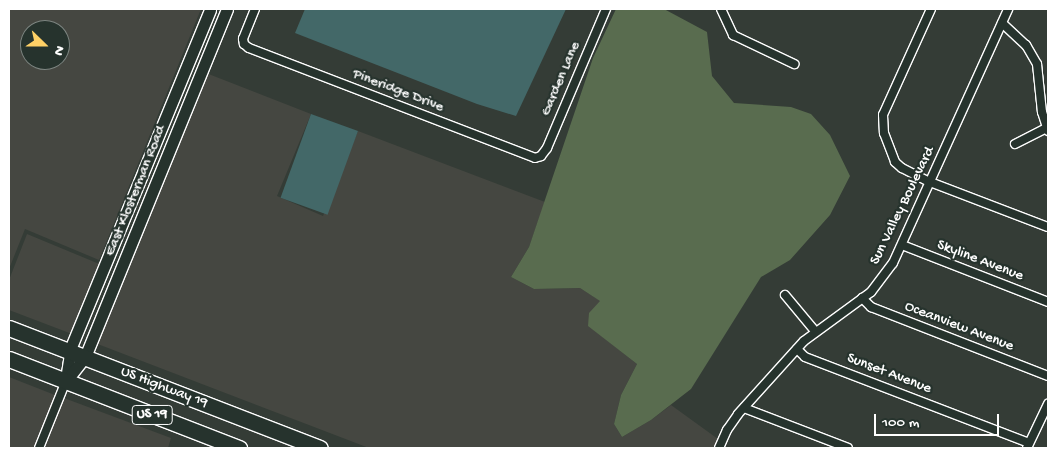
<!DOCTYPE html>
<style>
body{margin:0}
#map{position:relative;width:1057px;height:457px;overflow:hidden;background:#343c36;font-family:"Gochi Hand",sans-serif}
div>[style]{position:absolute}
.built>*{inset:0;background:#454741}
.green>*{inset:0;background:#596c4f}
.water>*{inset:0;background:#436868;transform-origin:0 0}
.roads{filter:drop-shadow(1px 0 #fff) drop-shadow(-1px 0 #fff) drop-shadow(0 1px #fff) drop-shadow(0 -1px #fff)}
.street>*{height:8px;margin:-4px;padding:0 4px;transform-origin:4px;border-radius:4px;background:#26332d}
.secondary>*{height:11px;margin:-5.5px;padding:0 5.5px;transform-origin:5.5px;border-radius:5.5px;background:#26332d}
.highway>*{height:15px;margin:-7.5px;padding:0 7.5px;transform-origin:7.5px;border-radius:7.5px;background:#26332d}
span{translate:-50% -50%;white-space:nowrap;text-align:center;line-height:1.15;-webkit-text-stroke:4.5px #26332d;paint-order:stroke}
.shield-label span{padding:1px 4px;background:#26332d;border:1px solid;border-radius:4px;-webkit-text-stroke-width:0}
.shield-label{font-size:14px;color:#fff;font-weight:700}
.street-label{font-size:15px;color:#fff}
.frame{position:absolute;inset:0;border:10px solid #fff;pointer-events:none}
.north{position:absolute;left:20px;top:20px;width:50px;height:50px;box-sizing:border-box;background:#26332d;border:1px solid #7d8581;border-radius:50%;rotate:112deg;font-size:14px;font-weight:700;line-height:20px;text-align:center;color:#fff}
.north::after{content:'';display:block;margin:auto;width:18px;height:22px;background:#ffd166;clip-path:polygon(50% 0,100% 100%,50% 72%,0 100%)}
.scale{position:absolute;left:874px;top:414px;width:125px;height:22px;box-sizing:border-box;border:2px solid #fff;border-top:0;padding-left:6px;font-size:15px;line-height:18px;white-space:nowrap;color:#fff;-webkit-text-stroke:4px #26332d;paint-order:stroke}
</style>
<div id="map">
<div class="built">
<i style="clip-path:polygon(evenodd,9px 9px,201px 9px,99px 260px,25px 229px,9px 269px,9px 9px,30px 30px,60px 30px,60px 60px,30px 60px,30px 30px)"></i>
<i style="clip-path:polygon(206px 73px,311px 114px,277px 196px,323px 216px,358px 131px,545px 202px,529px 247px,511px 277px,534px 289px,580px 288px,601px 301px,589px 326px,637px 364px,621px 395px,614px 424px,622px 437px,651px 420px,671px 405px,718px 439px,713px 448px,369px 448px,95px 343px)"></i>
<i style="clip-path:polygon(27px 234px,97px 263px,101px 262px,72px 334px,9px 310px,9px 280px)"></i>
<i style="clip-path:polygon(9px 377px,55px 395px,34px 448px,9px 448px)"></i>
<i style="clip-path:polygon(64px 398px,171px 438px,168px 448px,45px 448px)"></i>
</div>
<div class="green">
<i style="clip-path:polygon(616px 9px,664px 9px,707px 32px,712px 76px,734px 103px,791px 107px,811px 114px,830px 135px,850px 176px,830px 215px,790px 260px,761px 277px,691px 389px,651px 420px,622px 437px,614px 424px,621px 395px,637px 364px,588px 326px,589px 313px,600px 301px,580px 288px,534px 289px,511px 277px,529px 247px,593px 58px)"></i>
</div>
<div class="water">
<i style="clip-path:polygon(305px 9px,566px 9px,516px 116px,477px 104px,295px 33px)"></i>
<i style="left:311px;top:114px;width:50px;height:89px;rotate:20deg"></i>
</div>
<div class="roads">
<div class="street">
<i style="left:255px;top:9px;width:32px;rotate:112deg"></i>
<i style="left:243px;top:39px;width:5px;rotate:79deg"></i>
<i style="left:244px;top:44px;width:6px;rotate:39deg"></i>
<i style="left:249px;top:48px;width:306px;rotate:21deg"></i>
<i style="left:535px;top:158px;width:6px;rotate:-18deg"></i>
<i style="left:541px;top:156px;width:10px;rotate:-53deg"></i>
<i style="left:547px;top:148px;width:151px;rotate:-67deg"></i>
<i style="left:721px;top:9px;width:29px;rotate:65deg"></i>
<i style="left:733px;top:35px;width:68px;rotate:25.4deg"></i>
<i style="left:931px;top:9px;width:116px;rotate:114.4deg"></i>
<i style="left:883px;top:115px;width:18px;rotate:87deg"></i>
<i style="left:884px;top:133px;width:31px;rotate:69deg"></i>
<i style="left:895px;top:162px;width:9px;rotate:41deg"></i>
<i style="left:902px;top:168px;width:31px;rotate:27deg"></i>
<i style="left:930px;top:182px;width:126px;rotate:20.9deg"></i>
<i style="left:1002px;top:23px;width:33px;rotate:43deg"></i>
<i style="left:1026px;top:45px;width:22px;rotate:60deg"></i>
<i style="left:1037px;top:64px;width:48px;rotate:84.1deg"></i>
<i style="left:1042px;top:112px;width:20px;rotate:72deg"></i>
<i style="left:1015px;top:144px;width:35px;rotate:-27deg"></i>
<i style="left:902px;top:245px;width:157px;rotate:21.3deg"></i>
<i style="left:785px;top:295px;width:47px;rotate:50.2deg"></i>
<i style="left:862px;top:298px;width:13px;rotate:45deg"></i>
<i style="left:871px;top:307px;width:190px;rotate:21.3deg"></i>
<i style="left:797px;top:349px;width:11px;rotate:45deg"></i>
<i style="left:805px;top:357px;width:240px;rotate:21deg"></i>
<i style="left:744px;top:408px;width:111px;rotate:21deg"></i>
<i style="left:39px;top:448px;width:72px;rotate:-68.1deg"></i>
<i style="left:719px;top:448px;width:20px;rotate:-66deg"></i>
<i style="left:727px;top:430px;width:19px;rotate:-55deg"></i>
<i style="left:738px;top:414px;width:98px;rotate:-47.9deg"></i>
<i style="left:804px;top:341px;width:83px;rotate:-36.2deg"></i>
<i style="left:871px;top:292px;width:36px;rotate:-53deg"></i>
<i style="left:893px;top:263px;width:279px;rotate:-65.6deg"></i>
<i style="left:1027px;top:448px;width:49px;rotate:-64.5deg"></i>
</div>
<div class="secondary">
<i style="left:66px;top:379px;width:32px;rotate:-81deg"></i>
<i style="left:71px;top:347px;width:365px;rotate:-67.6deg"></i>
<i style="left:66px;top:381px;width:31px;rotate:-52deg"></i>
<i style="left:85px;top:357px;width:376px;rotate:-67.8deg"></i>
</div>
<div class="highway">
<i style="left:9px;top:328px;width:333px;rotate:21.1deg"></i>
<i style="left:9px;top:359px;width:247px;rotate:21.2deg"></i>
</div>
</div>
<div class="shield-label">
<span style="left:152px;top:415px">US 19</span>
</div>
<div class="street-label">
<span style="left:561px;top:79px;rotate:-67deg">Garden Lane</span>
<span style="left:398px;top:91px;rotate:21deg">Pineridge Drive</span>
<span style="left:136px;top:191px;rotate:-68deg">East Klosterman Road</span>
<span style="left:903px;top:206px;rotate:-64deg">Sun Valley Boulevard</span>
<span style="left:980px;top:261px;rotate:21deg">Skyline Avenue</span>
<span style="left:959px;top:327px;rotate:21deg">Oceanview Avenue</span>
<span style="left:889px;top:374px;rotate:21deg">Sunset Avenue</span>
<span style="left:164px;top:388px;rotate:21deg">US Highway 19</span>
</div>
<div class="frame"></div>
<div class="north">N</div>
<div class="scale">100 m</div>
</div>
